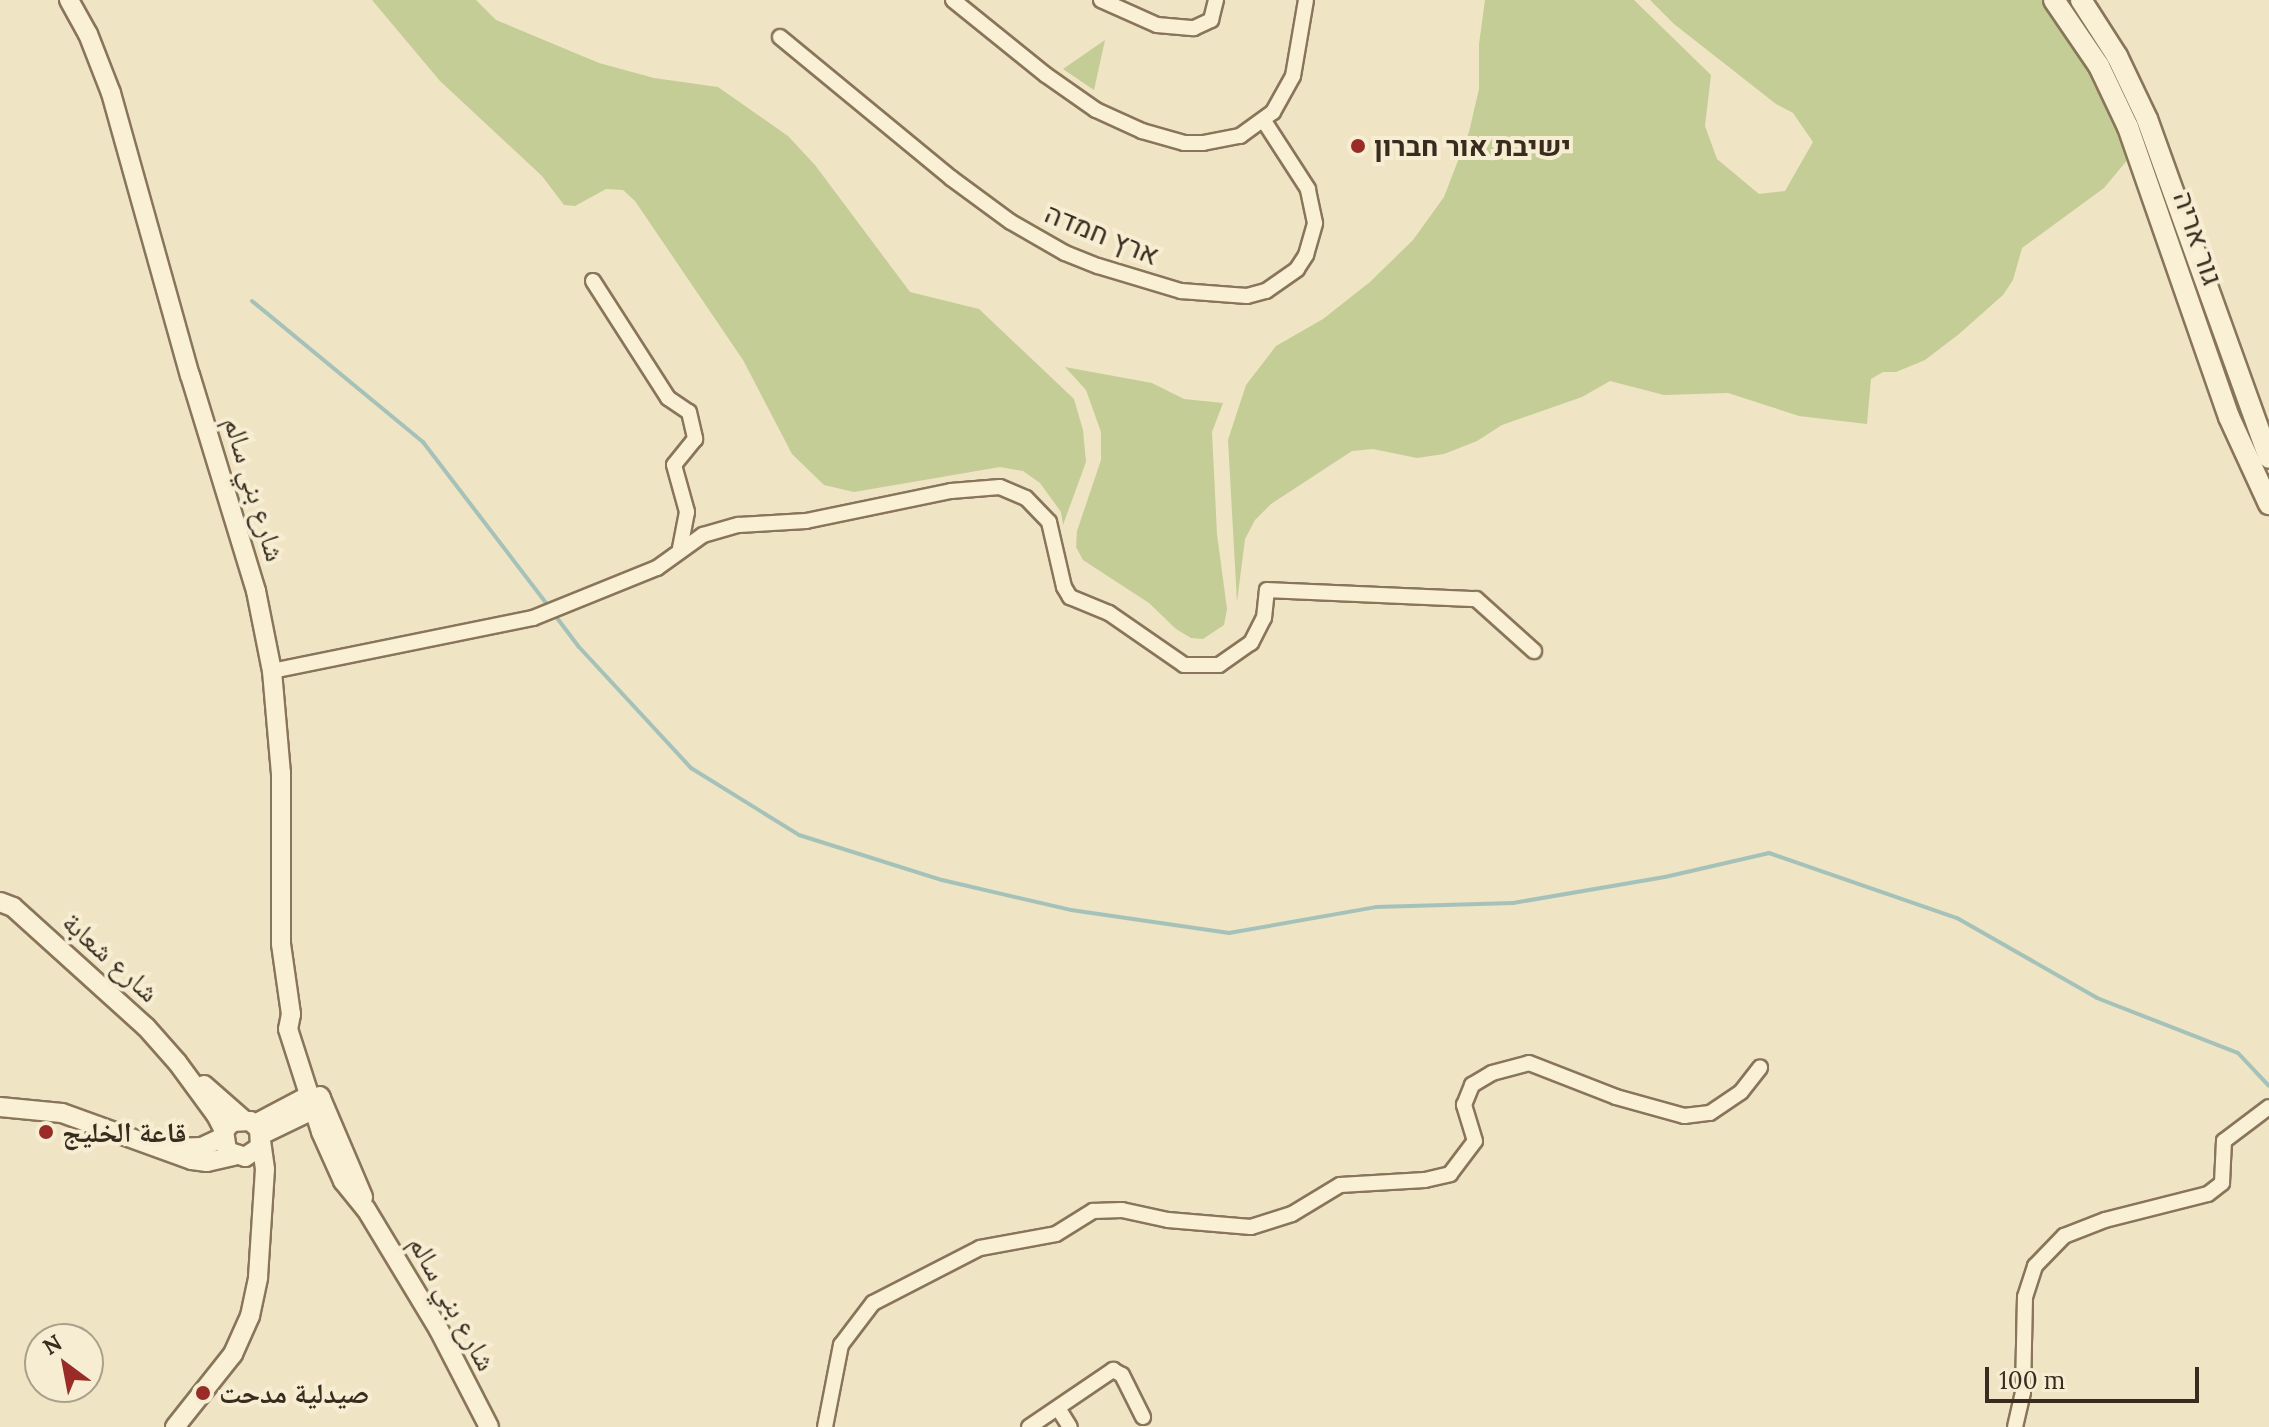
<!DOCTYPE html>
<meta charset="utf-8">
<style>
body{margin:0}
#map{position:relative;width:2269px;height:1427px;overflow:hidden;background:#efe4c3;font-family:Lora,"Noto Naskh Arabic",Heebo,serif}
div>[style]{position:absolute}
.green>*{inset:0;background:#c5cd96}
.stream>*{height:4px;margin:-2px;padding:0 2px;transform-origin:2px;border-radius:2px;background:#a5c2ba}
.roads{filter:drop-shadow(2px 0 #897559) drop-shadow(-2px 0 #897559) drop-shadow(0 2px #897559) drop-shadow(0 -2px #897559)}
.minor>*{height:14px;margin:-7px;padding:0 7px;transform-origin:7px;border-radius:7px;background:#f9f0d6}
.tertiary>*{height:18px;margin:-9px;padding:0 9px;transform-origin:9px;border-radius:9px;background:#f9f0d6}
.secondary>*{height:20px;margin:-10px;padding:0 10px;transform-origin:10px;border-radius:10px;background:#f9f0d6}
.dots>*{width:22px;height:22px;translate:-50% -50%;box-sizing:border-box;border:4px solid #f6edd3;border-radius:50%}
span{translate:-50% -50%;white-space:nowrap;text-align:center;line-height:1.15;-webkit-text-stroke:8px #f6edd3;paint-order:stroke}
.poi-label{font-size:28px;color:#392c1e;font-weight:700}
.left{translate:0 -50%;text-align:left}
.street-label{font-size:28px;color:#392c1e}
.north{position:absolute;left:24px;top:1323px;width:80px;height:80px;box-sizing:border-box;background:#f6edd3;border:2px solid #aaa08b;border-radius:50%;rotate:328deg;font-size:22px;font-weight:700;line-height:32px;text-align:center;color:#392c1e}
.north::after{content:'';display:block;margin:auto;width:28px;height:36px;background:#9a2c28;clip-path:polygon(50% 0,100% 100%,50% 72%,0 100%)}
.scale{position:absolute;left:1985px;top:1367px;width:214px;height:36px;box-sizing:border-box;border:4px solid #392c1e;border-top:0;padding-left:10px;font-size:24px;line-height:28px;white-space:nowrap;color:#392c1e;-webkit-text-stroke:6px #f6edd3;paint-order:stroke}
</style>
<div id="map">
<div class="green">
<i style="clip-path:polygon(372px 0,476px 0,496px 20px,599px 63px,654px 78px,718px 87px,788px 136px,815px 165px,910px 292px,979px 309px,1074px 399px,1083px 430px,1086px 462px,1063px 525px,1061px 512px,1040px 483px,1023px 471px,1000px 467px,854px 492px,824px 485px,792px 454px,743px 360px,635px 201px,623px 190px,606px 189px,575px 206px,564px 205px,542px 176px,440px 81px)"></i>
<i style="clip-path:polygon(1485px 0,1634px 0,1711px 75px,1705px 126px,1717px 159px,1759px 194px,1785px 191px,1813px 142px,1793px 113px,1776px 104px,1674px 24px,1650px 0,2043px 0,2078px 43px,2134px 152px,2104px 188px,2022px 248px,2013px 280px,2003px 295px,1959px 334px,1925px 360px,1896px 372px,1883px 372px,1871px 379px,1867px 424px,1799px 416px,1728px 393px,1664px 395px,1610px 381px,1582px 397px,1502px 425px,1477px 441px,1444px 454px,1417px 458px,1373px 449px,1352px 451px,1271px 504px,1255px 520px,1245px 539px,1237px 602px,1228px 440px,1246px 385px,1276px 346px,1323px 319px,1370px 282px,1413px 240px,1444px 197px,1469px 132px,1479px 89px,1479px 44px)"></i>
<i style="clip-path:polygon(1105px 40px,1094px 90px,1063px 69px)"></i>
<i style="clip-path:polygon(1065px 367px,1152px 383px,1184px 399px,1223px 403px,1212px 432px,1217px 534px,1227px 609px,1224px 625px,1203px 639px,1191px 638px,1176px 629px,1149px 603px,1083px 560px,1076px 547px,1077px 531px,1101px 460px,1101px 432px,1086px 390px)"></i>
</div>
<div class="stream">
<i style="left:252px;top:301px;width:222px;rotate:39.5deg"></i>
<i style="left:423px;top:442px;width:208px;rotate:52.6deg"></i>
<i style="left:554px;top:614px;width:41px;rotate:52.9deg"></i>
<i style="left:579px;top:647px;width:165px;rotate:47.2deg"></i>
<i style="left:691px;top:768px;width:127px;rotate:31.8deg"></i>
<i style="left:799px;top:835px;width:150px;rotate:17.5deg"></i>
<i style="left:942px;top:880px;width:132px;rotate:13.1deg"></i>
<i style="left:1071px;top:910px;width:160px;rotate:8.3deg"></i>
<i style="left:1229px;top:933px;width:149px;rotate:-10deg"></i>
<i style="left:1376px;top:907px;width:137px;rotate:-1.7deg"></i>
<i style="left:1513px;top:903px;width:154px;rotate:-9.7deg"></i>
<i style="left:1665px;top:877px;width:107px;rotate:-13deg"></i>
<i style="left:1769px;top:853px;width:199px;rotate:19.1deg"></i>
<i style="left:1957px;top:918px;width:161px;rotate:29.7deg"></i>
<i style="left:2097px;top:998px;width:151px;rotate:21.3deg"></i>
<i style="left:2238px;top:1053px;width:45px;rotate:46.8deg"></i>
</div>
<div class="roads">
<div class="minor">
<i style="left:953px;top:0;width:119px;rotate:38.9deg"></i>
<i style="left:1046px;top:75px;width:61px;rotate:35deg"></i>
<i style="left:1096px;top:110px;width:51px;rotate:24.5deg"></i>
<i style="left:1142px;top:131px;width:44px;rotate:15.9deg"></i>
<i style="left:1184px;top:143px;width:19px"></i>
<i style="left:1203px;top:143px;width:38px;rotate:-11deg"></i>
<i style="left:1240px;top:136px;width:41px;rotate:-36deg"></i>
<i style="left:1273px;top:112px;width:41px;rotate:-60.9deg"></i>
<i style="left:1293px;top:76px;width:77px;rotate:-80.3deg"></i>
<i style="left:1101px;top:0;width:61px;rotate:24.1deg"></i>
<i style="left:1157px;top:25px;width:37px;rotate:5deg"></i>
<i style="left:1194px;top:28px;width:19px;rotate:-25deg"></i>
<i style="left:1211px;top:20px;width:21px;rotate:-76deg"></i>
<i style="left:780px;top:37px;width:222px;rotate:39.5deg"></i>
<i style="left:951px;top:178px;width:74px;rotate:36.3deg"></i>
<i style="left:1011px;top:222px;width:62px;rotate:29.9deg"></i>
<i style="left:1065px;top:253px;width:35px;rotate:22deg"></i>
<i style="left:1098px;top:266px;width:87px;rotate:16.8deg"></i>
<i style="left:1181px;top:291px;width:66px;rotate:4.3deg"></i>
<i style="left:1247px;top:296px;width:20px;rotate:-15deg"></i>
<i style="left:1266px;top:291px;width:38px;rotate:-35deg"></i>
<i style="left:1297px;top:269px;width:17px;rotate:-57deg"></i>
<i style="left:1306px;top:255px;width:33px;rotate:-74deg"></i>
<i style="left:1315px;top:223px;width:35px;rotate:-102deg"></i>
<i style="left:1308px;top:189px;width:81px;rotate:-122.9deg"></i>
<i style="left:593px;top:281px;width:139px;rotate:57.3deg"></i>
<i style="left:668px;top:398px;width:25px;rotate:34deg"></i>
<i style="left:689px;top:412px;width:28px;rotate:77deg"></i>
<i style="left:695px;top:439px;width:33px;rotate:129deg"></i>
<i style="left:674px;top:465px;width:49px;rotate:74.5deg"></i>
<i style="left:687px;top:512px;width:37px;rotate:101deg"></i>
<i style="left:272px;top:671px;width:266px;rotate:-11.5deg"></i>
<i style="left:533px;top:618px;width:134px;rotate:-22deg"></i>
<i style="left:657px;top:568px;width:57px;rotate:-35.7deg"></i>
<i style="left:703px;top:535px;width:37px;rotate:-16deg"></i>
<i style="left:739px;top:525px;width:67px;rotate:-3.4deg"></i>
<i style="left:806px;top:521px;width:148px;rotate:-11.7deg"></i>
<i style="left:951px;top:491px;width:49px;rotate:-4.7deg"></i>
<i style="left:1000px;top:487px;width:28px;rotate:23deg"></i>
<i style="left:1026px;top:498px;width:33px;rotate:46deg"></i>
<i style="left:1049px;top:522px;width:67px;rotate:77deg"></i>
<i style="left:1064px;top:587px;width:12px;rotate:59deg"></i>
<i style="left:1070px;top:597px;width:42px;rotate:22.3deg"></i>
<i style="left:1109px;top:613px;width:91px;rotate:34.7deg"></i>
<i style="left:1184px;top:665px;width:35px"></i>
<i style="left:1219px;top:665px;width:39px;rotate:-35deg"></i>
<i style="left:1251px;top:643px;width:28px;rotate:-63deg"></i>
<i style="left:1264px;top:618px;width:28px;rotate:-84deg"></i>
<i style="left:1267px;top:590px;width:209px;rotate:2.5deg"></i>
<i style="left:1476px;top:599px;width:78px;rotate:41.9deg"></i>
<i style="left:1058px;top:1408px;width:22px;rotate:58deg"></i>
<i style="left:825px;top:1427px;width:84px;rotate:-79deg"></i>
<i style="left:841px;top:1345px;width:53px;rotate:-52.7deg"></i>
<i style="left:873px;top:1303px;width:120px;rotate:-27.2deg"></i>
<i style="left:980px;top:1248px;width:77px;rotate:-10.4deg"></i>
<i style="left:1056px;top:1234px;width:44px;rotate:-31.9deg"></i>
<i style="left:1093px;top:1211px;width:29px;rotate:-2deg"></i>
<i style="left:1122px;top:1210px;width:47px;rotate:12.3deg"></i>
<i style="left:1168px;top:1220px;width:83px;rotate:4.8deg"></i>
<i style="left:1251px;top:1227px;width:43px;rotate:-17.6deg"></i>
<i style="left:1292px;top:1214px;width:56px;rotate:-31.1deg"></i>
<i style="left:1340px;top:1185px;width:85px;rotate:-3.4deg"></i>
<i style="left:1425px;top:1180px;width:26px;rotate:-13deg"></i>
<i style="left:1450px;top:1174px;width:41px;rotate:-52.9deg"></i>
<i style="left:1475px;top:1141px;width:38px;rotate:-107deg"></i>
<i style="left:1464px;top:1105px;width:22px;rotate:-68deg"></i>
<i style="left:1472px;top:1085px;width:23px;rotate:-31deg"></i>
<i style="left:1492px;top:1073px;width:38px;rotate:-15deg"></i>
<i style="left:1529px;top:1063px;width:93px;rotate:21.3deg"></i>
<i style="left:1616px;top:1097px;width:71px;rotate:15.6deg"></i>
<i style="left:1684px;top:1116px;width:26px;rotate:-7deg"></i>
<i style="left:1710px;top:1113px;width:37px;rotate:-34deg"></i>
<i style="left:1741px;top:1092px;width:31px;rotate:-52deg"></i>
<i style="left:1029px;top:1427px;width:102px;rotate:-34.2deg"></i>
<i style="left:1113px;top:1370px;width:10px;rotate:29deg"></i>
<i style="left:1122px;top:1375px;width:47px;rotate:63.4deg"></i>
<i style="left:2015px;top:1427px;width:36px;rotate:-77deg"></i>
<i style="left:2023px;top:1392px;width:95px;rotate:-88.8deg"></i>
<i style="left:2025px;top:1297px;width:33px;rotate:-72deg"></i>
<i style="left:2035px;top:1266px;width:42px;rotate:-46deg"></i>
<i style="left:2064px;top:1236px;width:44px;rotate:-21.3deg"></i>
<i style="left:2105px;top:1220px;width:106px;rotate:-14.2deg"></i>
<i style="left:2208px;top:1194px;width:18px;rotate:-38deg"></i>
<i style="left:2222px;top:1183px;width:42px;rotate:-87.3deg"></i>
<i style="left:2224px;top:1141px;width:56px;rotate:-37.1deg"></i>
</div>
<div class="tertiary">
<i style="left:69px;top:0;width:39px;rotate:61deg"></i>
<i style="left:88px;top:34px;width:63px;rotate:68.7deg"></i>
<i style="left:111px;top:93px;width:293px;rotate:74.4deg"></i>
<i style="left:190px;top:375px;width:226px;rotate:73deg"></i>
<i style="left:256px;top:591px;width:82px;rotate:78.7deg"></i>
<i style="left:272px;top:671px;width:102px;rotate:85deg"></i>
<i style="left:281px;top:773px;width:171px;rotate:90deg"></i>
<i style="left:281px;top:944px;width:71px;rotate:81.9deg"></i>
<i style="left:291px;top:1014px;width:15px;rotate:101deg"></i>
<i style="left:288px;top:1029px;width:108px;rotate:72.2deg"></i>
<i style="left:321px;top:1132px;width:54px;rotate:65.8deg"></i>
<i style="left:343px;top:1181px;width:36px;rotate:51deg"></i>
<i style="left:366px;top:1209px;width:141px;rotate:58.9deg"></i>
<i style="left:439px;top:1330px;width:109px;rotate:62.7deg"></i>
<i style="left:0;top:902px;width:14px;rotate:21deg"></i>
<i style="left:13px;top:907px;width:179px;rotate:42.1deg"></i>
<i style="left:146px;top:1027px;width:47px;rotate:48.5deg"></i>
<i style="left:177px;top:1062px;width:66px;rotate:53.7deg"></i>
<i style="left:216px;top:1115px;width:18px;rotate:63deg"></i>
<i style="left:224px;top:1131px;width:20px;rotate:81deg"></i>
<i style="left:227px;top:1151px;width:19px;rotate:18deg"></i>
<i style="left:245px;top:1157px;width:18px;rotate:-34deg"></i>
<i style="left:260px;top:1147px;width:18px;rotate:-93deg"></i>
<i style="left:259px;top:1129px;width:12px;rotate:-138deg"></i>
<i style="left:250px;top:1121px;width:18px;rotate:177deg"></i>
<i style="left:232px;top:1122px;width:12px;rotate:132deg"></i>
<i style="left:204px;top:1085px;width:53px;rotate:41.2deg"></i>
<i style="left:320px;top:1096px;width:110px;rotate:66.9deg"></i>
<i style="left:0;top:1107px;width:62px;rotate:5.5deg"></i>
<i style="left:62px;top:1113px;width:138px;rotate:19.9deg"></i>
<i style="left:192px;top:1160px;width:15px;rotate:8deg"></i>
<i style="left:207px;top:1162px;width:28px;rotate:-13deg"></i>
<i style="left:255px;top:1124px;width:60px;rotate:-27.8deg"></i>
<i style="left:308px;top:1096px;width:13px;rotate:9deg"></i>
<i style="left:321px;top:1098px;width:14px;rotate:124deg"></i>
<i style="left:313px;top:1110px;width:58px;rotate:154.3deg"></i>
<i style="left:172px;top:1148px;width:30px;rotate:-2deg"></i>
<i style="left:202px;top:1147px;width:23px;rotate:-25deg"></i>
<i style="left:175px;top:1427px;width:93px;rotate:-51.5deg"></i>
<i style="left:233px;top:1354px;width:42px;rotate:-65.9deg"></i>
<i style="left:250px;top:1316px;width:40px;rotate:-78deg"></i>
<i style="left:258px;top:1277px;width:108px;rotate:-86.3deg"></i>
<i style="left:265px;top:1169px;width:28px;rotate:-98deg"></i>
</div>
<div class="secondary">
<i style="left:2054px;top:0;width:80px;rotate:55.7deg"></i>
<i style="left:2099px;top:66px;width:68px;rotate:64.6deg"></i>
<i style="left:2128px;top:127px;width:307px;rotate:70.8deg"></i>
<i style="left:2229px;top:417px;width:96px;rotate:65.3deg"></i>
<i style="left:2081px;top:0;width:67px;rotate:57.3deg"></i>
<i style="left:2117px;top:56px;width:70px;rotate:64.5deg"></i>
<i style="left:2147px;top:119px;width:360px;rotate:70.2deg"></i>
</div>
</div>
<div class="dots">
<i style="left:1358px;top:146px;background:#9a2c28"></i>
<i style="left:46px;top:1132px;background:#9a2c28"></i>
<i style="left:203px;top:1393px;background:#9a2c28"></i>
</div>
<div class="poi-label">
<span class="left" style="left:1374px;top:146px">ישיבת אור חברון</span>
<span class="left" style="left:62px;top:1132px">قاعة الخليج</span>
<span class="left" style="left:219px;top:1393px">صيدلية مدحت</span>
</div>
<div class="street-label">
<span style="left:1102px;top:234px;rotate:22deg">ארץ חמדה</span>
<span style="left:2198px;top:238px;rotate:71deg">גור אריה</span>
<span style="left:255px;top:489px;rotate:73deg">شارع بني سالم</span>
<span style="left:111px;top:957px;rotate:42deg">شارع شعابة</span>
<span style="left:453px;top:1303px;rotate:61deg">شارع بني سالم</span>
</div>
<div class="north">N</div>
<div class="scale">100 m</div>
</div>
